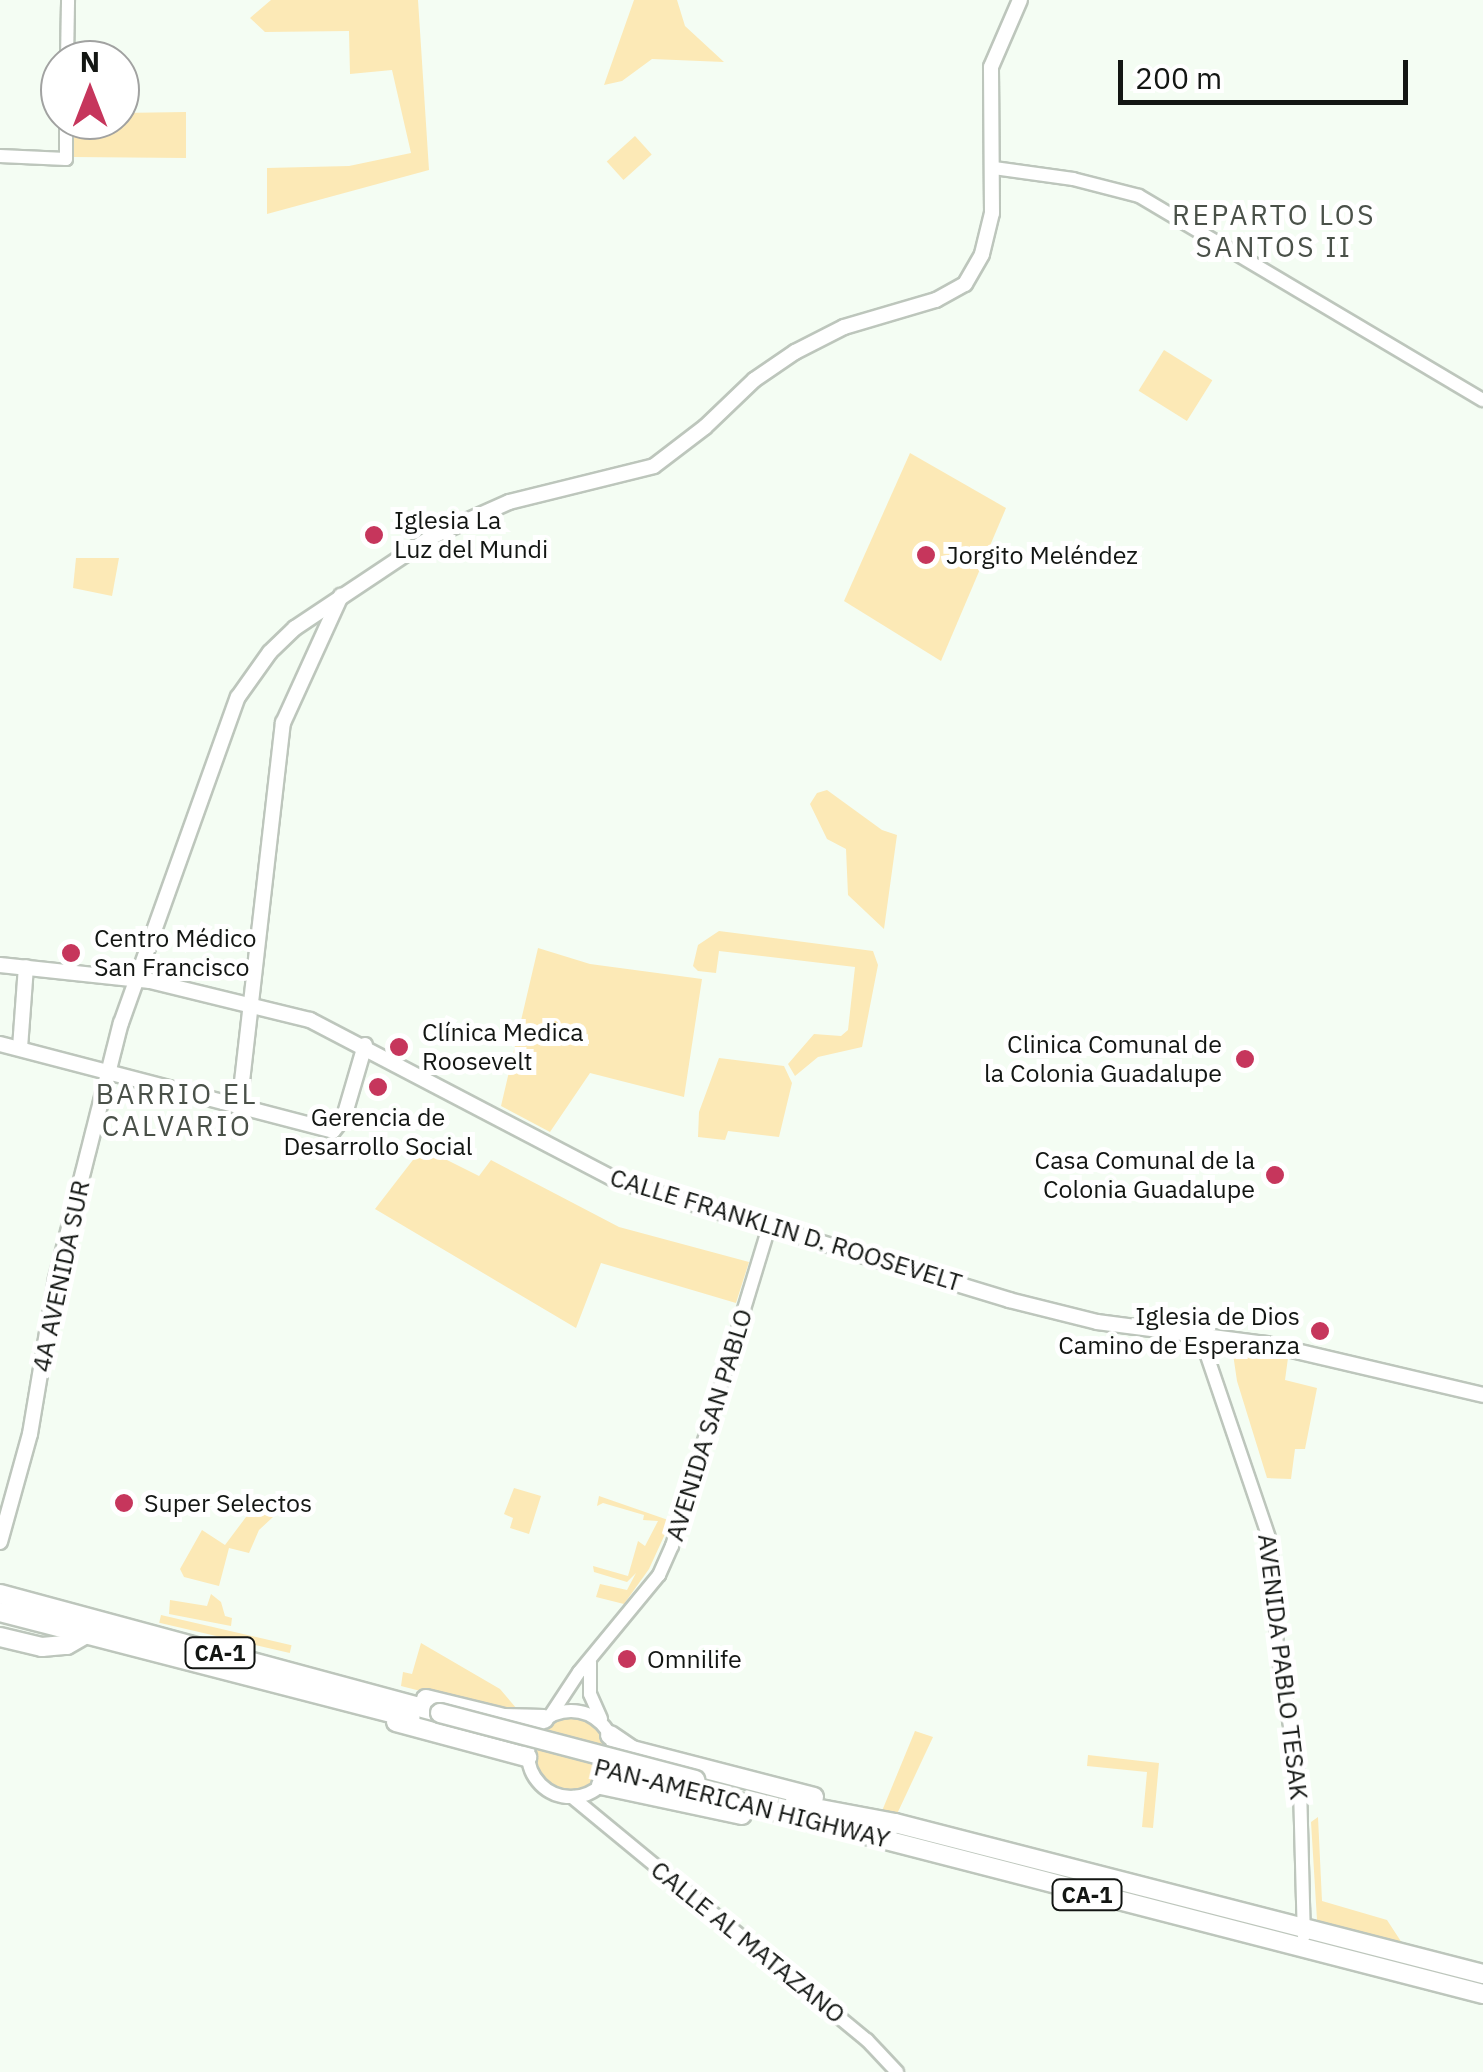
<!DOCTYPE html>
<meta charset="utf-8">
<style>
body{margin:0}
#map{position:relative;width:1483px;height:2072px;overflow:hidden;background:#f4fdf3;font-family:"IBM Plex Sans",sans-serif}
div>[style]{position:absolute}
.green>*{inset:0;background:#fce9b6;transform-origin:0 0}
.round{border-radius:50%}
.roads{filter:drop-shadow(2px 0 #bdc6bc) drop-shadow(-2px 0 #bdc6bc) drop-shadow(0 2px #bdc6bc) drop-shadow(0 -2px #bdc6bc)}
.tertiary>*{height:12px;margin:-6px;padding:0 6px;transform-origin:6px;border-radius:6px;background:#fff}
.tertiary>.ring{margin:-6px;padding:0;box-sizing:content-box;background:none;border:12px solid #fff;border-radius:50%}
.secondary>*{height:14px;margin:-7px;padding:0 7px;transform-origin:7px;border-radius:7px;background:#fff}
.trunk>*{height:18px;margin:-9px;padding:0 9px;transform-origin:9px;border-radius:9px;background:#fff}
.bridges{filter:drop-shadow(2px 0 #bdc6bc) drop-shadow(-2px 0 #bdc6bc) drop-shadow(0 2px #bdc6bc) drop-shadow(0 -2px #bdc6bc)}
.trunk-bridge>*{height:18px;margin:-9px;padding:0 9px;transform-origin:9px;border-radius:9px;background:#fff}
.dots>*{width:28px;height:28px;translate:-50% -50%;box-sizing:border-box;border:5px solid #fff;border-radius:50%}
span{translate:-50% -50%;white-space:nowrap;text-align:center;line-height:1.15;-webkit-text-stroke:10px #fff;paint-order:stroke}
.shield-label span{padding:2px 8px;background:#fff;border:2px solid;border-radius:8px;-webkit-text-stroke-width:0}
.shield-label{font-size:22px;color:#131613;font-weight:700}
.poi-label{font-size:25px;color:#131613}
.left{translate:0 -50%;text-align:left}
.right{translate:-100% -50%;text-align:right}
.street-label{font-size:25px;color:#131613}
.neighbourhood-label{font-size:28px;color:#4a5149;letter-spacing:2.5px}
.north{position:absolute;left:40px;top:40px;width:100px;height:100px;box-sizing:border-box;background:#fff;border:2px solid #a1a2a1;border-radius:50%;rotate:0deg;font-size:28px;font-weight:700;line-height:40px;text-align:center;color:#131613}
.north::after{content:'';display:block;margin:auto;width:35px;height:45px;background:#c6365c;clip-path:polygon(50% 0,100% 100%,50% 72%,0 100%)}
.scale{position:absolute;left:1118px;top:60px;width:290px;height:45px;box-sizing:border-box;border:5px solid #131613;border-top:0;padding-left:12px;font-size:30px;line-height:35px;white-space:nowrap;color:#131613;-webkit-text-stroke:8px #fff;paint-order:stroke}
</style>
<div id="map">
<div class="green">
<i style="clip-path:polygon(271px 0,418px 0,429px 170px,267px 214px,267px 168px,349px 166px,411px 153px,392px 70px,350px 74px,349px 31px,265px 32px,250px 18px)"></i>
<i style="clip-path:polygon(634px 0,677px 0,685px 26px,724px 62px,652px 59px,622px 81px,604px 85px)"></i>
<i style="clip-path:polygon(186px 112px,186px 158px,73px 157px,73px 120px,120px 120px,120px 113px)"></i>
<i style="left:635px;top:136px;width:25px;height:38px;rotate:48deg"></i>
<i style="left:1164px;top:350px;width:57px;height:48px;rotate:32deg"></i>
<i style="clip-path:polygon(910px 453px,1006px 508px,941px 661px,844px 601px)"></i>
<i style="clip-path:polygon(76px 558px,119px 558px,112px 596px,73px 588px)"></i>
<i style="clip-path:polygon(827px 790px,882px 830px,897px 835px,884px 929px,848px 895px,846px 849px,827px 839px,810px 804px,817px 793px)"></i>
<i style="clip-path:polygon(719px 931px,873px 951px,878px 965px,862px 1047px,818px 1057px,795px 1076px,788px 1064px,814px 1034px,841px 1036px,848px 1030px,855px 967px,719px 951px,716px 973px,698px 971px,693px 966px,698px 945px)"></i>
<i style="clip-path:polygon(538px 948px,590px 964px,702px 979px,684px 1097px,590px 1073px,550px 1132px,501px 1106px)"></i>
<i style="clip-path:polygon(719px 1058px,784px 1066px,792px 1083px,779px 1137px,728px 1131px,725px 1140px,698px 1137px,699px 1112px)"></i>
<i style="clip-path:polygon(427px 1150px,479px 1176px,491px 1160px,619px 1227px,749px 1262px,736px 1303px,601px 1263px,576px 1328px,375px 1209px,416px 1156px,420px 1158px)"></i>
<i style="clip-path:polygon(1245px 1349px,1288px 1358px,1285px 1380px,1317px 1388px,1305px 1449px,1295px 1449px,1291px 1479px,1267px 1478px,1237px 1381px,1233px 1354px,1244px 1355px)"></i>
<i style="clip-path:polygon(514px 1488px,541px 1496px,529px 1534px,510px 1528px,513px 1518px,504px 1514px)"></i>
<i style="clip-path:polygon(599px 1496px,671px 1521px,649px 1569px,624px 1604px,596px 1597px,600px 1584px,627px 1590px,636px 1573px,627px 1582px,594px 1572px,593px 1566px,628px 1576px,638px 1541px,645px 1546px,658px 1521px,643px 1520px,644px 1515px,603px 1503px,597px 1506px)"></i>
<i style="clip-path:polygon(258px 1501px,273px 1517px,259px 1530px,249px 1553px,229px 1548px,219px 1586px,184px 1577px,180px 1569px,202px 1530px,225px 1545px)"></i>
<i style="clip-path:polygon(211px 1594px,221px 1602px,225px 1616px,232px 1618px,231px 1626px,169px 1614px,170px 1600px,207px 1606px)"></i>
<i style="left:161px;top:1615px;width:134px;height:8px;rotate:13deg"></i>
<i style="clip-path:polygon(421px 1643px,500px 1689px,517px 1709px,487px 1708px,401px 1686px,403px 1672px,412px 1674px)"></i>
<i class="round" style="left:534px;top:1717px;width:74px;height:74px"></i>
<i style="clip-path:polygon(915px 1731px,933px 1737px,897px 1814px,882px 1811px)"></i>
<i style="clip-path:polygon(1088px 1755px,1159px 1763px,1153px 1828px,1142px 1827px,1147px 1772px,1087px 1766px)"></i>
<i style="clip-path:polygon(1318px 1817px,1322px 1901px,1387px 1920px,1402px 1943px,1317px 1920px,1311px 1822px)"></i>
</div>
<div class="roads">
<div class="tertiary">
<i style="left:67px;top:60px;width:60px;rotate:-89deg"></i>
<i style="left:0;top:156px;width:66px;rotate:2.6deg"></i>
<i style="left:66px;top:159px;width:39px;rotate:-90deg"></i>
<i style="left:994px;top:168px;width:80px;rotate:7.9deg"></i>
<i style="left:1073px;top:179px;width:68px;rotate:14.4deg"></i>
<i style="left:1139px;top:196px;width:400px;rotate:30.7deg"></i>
<i style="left:1200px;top:1335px;width:220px;rotate:71.2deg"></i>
<i style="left:1271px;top:1543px;width:105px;rotate:86.7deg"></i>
<i style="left:1277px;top:1648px;width:141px;rotate:80.6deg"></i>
<i style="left:1300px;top:1787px;width:149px;rotate:88.5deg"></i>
<i style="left:590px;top:1662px;width:32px;rotate:90deg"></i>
<i style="left:590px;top:1694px;width:27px;rotate:66deg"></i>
<i class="ring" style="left:528px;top:1711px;width:74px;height:74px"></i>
<i style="left:550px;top:1716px;width:53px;rotate:-56.6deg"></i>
<i style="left:579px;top:1672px;width:126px;rotate:-50.5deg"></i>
<i style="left:659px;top:1575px;width:32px;rotate:-66deg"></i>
<i style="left:672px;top:1546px;width:334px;rotate:-73.1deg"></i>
<i style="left:572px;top:1797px;width:382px;rotate:39.5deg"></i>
<i style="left:867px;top:2040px;width:44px;rotate:46.8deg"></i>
</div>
<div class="secondary">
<i style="left:0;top:965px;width:151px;rotate:6.1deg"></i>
<i style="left:150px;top:981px;width:165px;rotate:13.7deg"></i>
<i style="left:310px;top:1020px;width:348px;rotate:27.6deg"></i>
<i style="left:618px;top:1181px;width:409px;rotate:16.9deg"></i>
<i style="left:1009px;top:1300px;width:91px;rotate:14deg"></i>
<i style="left:1097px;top:1322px;width:170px;rotate:7.4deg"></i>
<i style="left:1266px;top:1344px;width:223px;rotate:13.2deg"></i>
<i style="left:0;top:1044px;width:344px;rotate:14.6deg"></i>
<i style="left:333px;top:1131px;width:18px;rotate:-52deg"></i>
<i style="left:344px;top:1117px;width:75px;rotate:-73.7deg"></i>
<i style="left:20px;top:1048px;width:81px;rotate:-85.8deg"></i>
<i style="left:239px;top:1108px;width:388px;rotate:-83.5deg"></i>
<i style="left:283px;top:723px;width:140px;rotate:-65.5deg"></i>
<i style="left:0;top:1542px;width:112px;rotate:-74.5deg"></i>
<i style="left:30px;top:1434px;width:157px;rotate:-80.5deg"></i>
<i style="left:56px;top:1279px;width:264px;rotate:-75.8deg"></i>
<i style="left:121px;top:1023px;width:346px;rotate:-70.3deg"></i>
<i style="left:238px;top:697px;width:55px;rotate:-54.6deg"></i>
<i style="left:270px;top:652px;width:35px;rotate:-44deg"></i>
<i style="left:295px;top:628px;width:166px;rotate:-33.7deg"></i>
<i style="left:433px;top:536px;width:83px;rotate:-24.1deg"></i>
<i style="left:509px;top:502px;width:149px;rotate:-13.9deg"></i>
<i style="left:654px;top:466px;width:64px;rotate:-37.4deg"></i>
<i style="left:705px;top:427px;width:68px;rotate:-43.8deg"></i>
<i style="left:754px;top:380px;width:50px;rotate:-34.3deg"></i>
<i style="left:795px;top:352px;width:55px;rotate:-27deg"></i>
<i style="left:844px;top:327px;width:96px;rotate:-16.4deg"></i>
<i style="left:936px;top:300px;width:33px;rotate:-29deg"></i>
<i style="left:965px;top:284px;width:34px;rotate:-60deg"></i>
<i style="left:982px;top:254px;width:42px;rotate:-76.3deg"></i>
<i style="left:992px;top:213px;width:146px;rotate:-90.4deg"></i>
<i style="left:991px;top:67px;width:73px;rotate:-66.6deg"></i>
</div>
<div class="trunk">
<i style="left:0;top:1594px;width:456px;rotate:15.1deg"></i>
<i style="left:0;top:1612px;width:424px;rotate:14.5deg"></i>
<i style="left:0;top:1637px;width:43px;rotate:13.4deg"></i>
<i style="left:42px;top:1647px;width:25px;rotate:-5deg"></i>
<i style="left:67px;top:1645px;width:22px;rotate:-30deg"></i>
<i style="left:426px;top:1699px;width:80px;rotate:13.7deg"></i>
<i style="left:504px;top:1718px;width:40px;rotate:1.4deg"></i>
<i style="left:396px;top:1722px;width:136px;rotate:15deg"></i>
<i style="left:610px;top:1735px;width:27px;rotate:34deg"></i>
<i style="left:632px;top:1750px;width:188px;rotate:14.5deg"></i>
<i style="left:601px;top:1785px;width:144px;rotate:12deg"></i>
<i style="left:692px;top:1790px;width:817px;rotate:14.46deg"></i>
<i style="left:794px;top:1804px;width:103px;rotate:10.7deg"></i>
<i style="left:895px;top:1823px;width:607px;rotate:14.4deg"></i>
</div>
</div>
<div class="bridges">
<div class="trunk-bridge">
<i style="left:440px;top:1713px;width:264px;rotate:14.7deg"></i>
</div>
</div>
<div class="dots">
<i style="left:374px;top:535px;background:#c6365c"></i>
<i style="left:926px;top:555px;background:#c6365c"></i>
<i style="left:71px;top:953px;background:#c6365c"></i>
<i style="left:399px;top:1047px;background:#c6365c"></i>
<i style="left:1245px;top:1059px;background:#c6365c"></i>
<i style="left:378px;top:1087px;background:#c6365c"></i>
<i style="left:1275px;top:1175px;background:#c6365c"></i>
<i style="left:1320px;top:1331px;background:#c6365c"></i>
<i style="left:124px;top:1503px;background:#c6365c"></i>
<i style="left:627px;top:1659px;background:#c6365c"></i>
</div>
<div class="shield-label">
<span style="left:220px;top:1653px">CA-1</span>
<span style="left:1087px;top:1895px">CA-1</span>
</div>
<div class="poi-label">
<span class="left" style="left:394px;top:535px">Iglesia La<br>Luz del Mundi</span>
<span class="left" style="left:946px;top:555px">Jorgito Meléndez</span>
<span class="left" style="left:94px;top:953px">Centro Médico<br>San Francisco</span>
<span class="left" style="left:422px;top:1047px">Clínica Medica<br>Roosevelt</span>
<span class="right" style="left:1222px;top:1059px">Clinica Comunal de<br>la Colonia Guadalupe</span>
<span style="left:378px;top:1132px">Gerencia de<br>Desarrollo Social</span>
<span class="right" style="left:1255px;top:1175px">Casa Comunal de la<br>Colonia Guadalupe</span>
<span class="right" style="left:1300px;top:1331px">Iglesia de Dios<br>Camino de Esperanza</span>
<span class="left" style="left:144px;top:1503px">Super Selectos</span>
<span class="left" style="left:647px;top:1659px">Omnilife</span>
</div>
<div class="street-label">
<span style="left:786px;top:1230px;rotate:17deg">CALLE FRANKLIN D. ROOSEVELT</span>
<span style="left:61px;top:1276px;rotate:-78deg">4A AVENIDA SUR</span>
<span style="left:709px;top:1425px;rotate:-73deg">AVENIDA SAN PABLO</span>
<span style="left:1283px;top:1667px;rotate:83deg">AVENIDA PABLO TESAK</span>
<span style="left:742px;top:1803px;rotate:14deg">PAN-AMERICAN HIGHWAY</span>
<span style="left:748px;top:1942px;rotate:39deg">CALLE AL MATAZANO</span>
</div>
<div class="neighbourhood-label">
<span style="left:1274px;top:231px">REPARTO LOS<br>SANTOS II</span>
<span style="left:177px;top:1110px">BARRIO EL<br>CALVARIO</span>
</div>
<div class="north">N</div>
<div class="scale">200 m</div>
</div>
